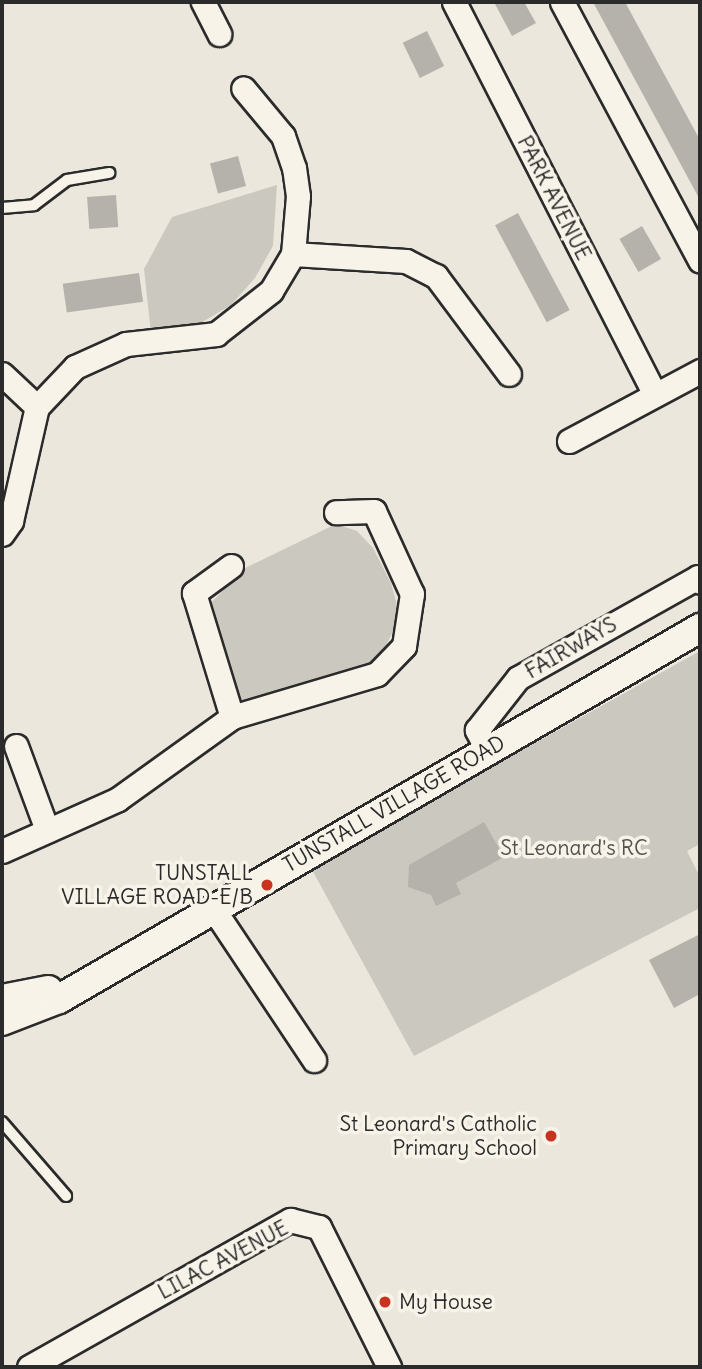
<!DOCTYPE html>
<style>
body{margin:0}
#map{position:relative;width:702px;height:1369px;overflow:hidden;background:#ebe7dd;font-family:Delius,sans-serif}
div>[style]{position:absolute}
.green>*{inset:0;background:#cbc8bf}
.building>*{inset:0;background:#b5b2ab;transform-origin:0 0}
.roads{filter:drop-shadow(2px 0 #2b2b2b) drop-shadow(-2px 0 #2b2b2b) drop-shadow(0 2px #2b2b2b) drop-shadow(0 -2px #2b2b2b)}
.service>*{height:10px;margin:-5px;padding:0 5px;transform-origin:5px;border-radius:5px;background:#f7f3e8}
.minor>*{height:23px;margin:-11.5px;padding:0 11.5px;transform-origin:11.5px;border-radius:11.5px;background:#f7f3e8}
.tertiary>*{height:28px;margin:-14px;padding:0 14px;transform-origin:14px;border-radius:14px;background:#f7f3e8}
.dots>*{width:19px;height:19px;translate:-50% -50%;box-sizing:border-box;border:4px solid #f7f3e8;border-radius:50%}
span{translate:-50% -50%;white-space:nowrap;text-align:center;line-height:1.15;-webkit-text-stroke:7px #f7f3e8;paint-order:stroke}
.street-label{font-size:21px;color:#2b2b2b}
.park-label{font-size:21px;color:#535250}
.poi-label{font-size:21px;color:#2b2b2b}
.right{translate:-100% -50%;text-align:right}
.left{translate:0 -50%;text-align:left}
.frame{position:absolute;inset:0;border:4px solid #2b2b2b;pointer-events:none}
</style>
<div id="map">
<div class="green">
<i style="clip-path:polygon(277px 185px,273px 246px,255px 278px,231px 305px,199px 324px,151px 333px,144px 269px,172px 217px)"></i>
<i style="clip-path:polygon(336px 524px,357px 531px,373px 548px,391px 583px,400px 616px,386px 646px,365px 668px,243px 708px,211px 603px,243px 569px)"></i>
<i style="clip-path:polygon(700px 651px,700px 844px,687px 851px,700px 877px,700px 908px,414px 1056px,311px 868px)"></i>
</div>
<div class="building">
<i style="clip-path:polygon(494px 2px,524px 2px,536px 23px,512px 36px)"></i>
<i style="clip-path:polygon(593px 2px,625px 2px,700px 140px,700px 200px)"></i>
<i style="left:427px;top:31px;width:39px;height:27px;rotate:64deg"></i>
<i style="left:238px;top:156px;width:31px;height:29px;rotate:75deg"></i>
<i style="left:116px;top:195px;width:32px;height:29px;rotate:86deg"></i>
<i style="left:518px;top:213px;width:110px;height:26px;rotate:62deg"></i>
<i style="left:642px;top:226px;width:38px;height:26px;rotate:60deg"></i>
<i style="left:139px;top:273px;width:29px;height:77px;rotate:82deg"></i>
<i style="clip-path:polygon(484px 822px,504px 857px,456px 883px,461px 894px,436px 906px,431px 895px,408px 887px,409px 865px)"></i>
<i style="clip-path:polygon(700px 934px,700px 994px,674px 1008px,649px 960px)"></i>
</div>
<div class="roads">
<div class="service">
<i style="left:2px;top:208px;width:32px;rotate:-5deg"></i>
<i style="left:34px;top:205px;width:41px;rotate:-37.1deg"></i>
<i style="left:67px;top:180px;width:43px;rotate:-9.5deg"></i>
<i style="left:2px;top:1122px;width:98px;rotate:49.1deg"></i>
</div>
<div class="minor">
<i style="left:203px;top:2px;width:36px;rotate:63deg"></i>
<i style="left:454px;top:2px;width:441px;rotate:62.9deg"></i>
<i style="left:562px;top:2px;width:293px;rotate:61.9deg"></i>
<i style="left:293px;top:254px;width:113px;rotate:3.5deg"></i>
<i style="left:406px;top:261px;width:34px;rotate:27deg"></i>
<i style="left:436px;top:276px;width:122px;rotate:53.3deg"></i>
<i style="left:2px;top:374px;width:48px;rotate:43.3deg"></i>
<i style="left:569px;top:441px;width:149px;rotate:-28.1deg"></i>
<i style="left:2px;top:534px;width:16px;rotate:-55deg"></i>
<i style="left:11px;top:521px;width:117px;rotate:-77.2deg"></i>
<i style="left:37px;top:407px;width:55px;rotate:-46.5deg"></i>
<i style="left:75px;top:367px;width:56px;rotate:-24.3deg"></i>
<i style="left:126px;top:344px;width:91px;rotate:-6.3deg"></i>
<i style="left:216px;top:334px;width:70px;rotate:-38deg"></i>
<i style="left:271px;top:291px;width:43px;rotate:-59.3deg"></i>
<i style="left:293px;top:254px;width:58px;rotate:-85.1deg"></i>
<i style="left:298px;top:196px;width:28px;rotate:-98deg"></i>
<i style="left:294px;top:168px;width:34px;rotate:-109deg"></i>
<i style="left:283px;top:136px;width:62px;rotate:-129.8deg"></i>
<i style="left:231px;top:566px;width:46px;rotate:143.9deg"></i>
<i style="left:194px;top:593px;width:130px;rotate:73deg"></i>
<i style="left:16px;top:746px;width:90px;rotate:69.7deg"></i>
<i style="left:488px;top:751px;width:24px;rotate:-118deg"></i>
<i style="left:477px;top:730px;width:66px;rotate:-51.7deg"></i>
<i style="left:518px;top:678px;width:206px;rotate:-29.3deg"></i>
<i style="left:698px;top:577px;width:5px;rotate:68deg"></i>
<i style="left:2px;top:851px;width:127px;rotate:-24.1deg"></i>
<i style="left:118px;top:799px;width:140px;rotate:-35.7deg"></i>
<i style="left:232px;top:717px;width:151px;rotate:-16.5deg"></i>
<i style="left:377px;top:674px;width:39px;rotate:-46deg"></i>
<i style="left:404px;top:646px;width:53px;rotate:-81.3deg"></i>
<i style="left:412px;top:594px;width:91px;rotate:-114.6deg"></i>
<i style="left:374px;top:511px;width:38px;rotate:178deg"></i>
<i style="left:212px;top:907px;width:184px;rotate:56.3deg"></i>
<i style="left:29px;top:1367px;width:300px;rotate:-29.4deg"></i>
<i style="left:290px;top:1220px;width:30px;rotate:14deg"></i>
<i style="left:319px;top:1227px;width:157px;rotate:63.4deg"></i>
</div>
<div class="tertiary">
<i style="left:2px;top:999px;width:47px;rotate:-11.1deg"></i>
<i style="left:2px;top:1021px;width:61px;rotate:-21.1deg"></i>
<i style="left:59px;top:999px;width:741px;rotate:-30.06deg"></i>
</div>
</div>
<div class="dots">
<i style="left:267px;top:885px;background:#c8321e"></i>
<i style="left:551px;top:1136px;background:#c8321e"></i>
<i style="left:385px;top:1302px;background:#c8321e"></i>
</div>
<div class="street-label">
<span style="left:554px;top:198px;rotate:63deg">PARK AVENUE</span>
<span style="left:571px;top:648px;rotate:-30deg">FAIRWAYS</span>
<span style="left:394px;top:804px;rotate:-30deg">TUNSTALL VILLAGE ROAD</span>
<span style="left:223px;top:1260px;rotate:-28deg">LILAC AVENUE</span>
</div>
<div class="park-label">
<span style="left:574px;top:848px">St Leonard's RC</span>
</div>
<div class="poi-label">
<span class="right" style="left:253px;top:885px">TUNSTALL<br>VILLAGE ROAD-E/B</span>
<span class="right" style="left:537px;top:1136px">St Leonard's Catholic<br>Primary School</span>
<span class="left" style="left:399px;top:1302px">My House</span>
</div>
<div class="frame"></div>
</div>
